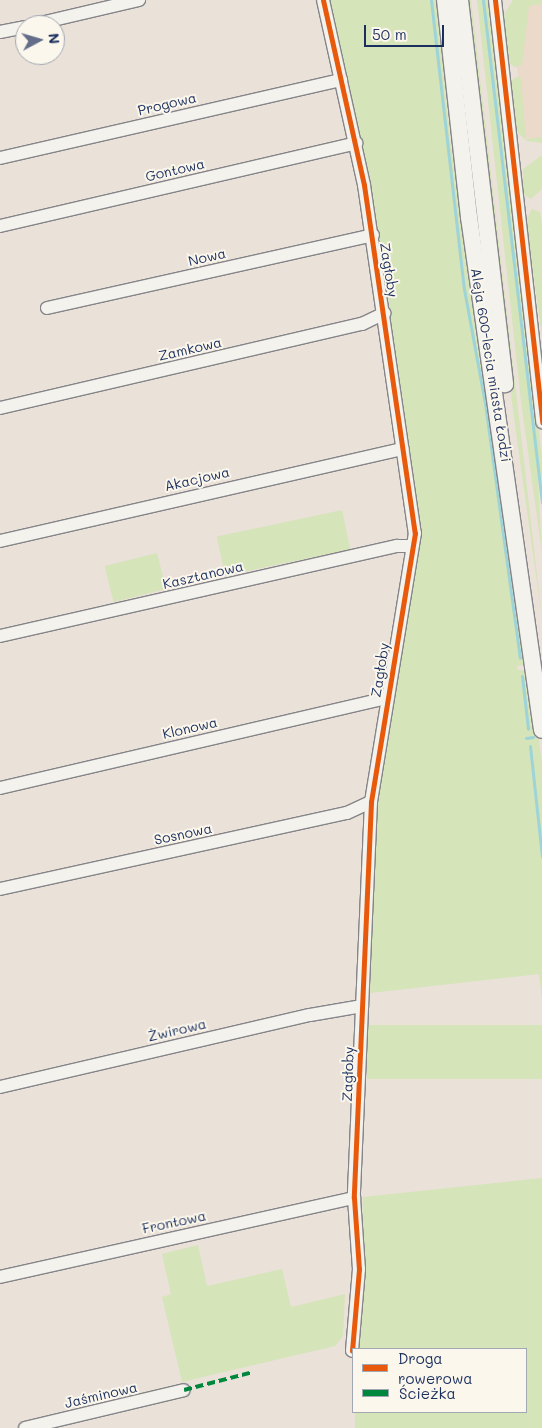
<!DOCTYPE html>
<meta charset="utf-8">
<style>
body{margin:0}
#map{position:relative;width:542px;height:1428px;overflow:hidden;background:#eae1d8;font-family:Mali,sans-serif}
div>[style]{position:absolute}
.built>*{inset:0;background:#ebd9c9}
.green>*{inset:0;background:#d5e4b9;transform-origin:0 0}
.stream>*{height:3px;margin:-1.5px;padding:0 1.5px;transform-origin:1.5px;border-radius:1.5px;background:#9ed4d7}
.roads{filter:drop-shadow(1px 0 #848489) drop-shadow(-1px 0 #848489) drop-shadow(0 1px #848489) drop-shadow(0 -1px #848489)}
.street>*{height:12px;margin:-6px;padding:0 6px;transform-origin:6px;border-radius:6px;background:#f4f2ed}
.secondary>*{height:16px;margin:-8px;padding:0 8px;transform-origin:8px;border-radius:8px;background:#f4f2ed}
.quiet>*{height:4px;margin-top:-2px;transform-origin:0;background:repeating-linear-gradient(90deg,#00873e 0 8px,transparent 0 12px)}
.cycleway>*{height:5px;margin:-2.5px;padding:0 2.5px;transform-origin:2.5px;border-radius:2.5px;background:#e8590c}
span{translate:-50% -50%;white-space:nowrap;text-align:center;line-height:1.15;-webkit-text-stroke:4px #fbf7ec;paint-order:stroke}
.street-label{font-size:14px;color:#1b2f5e}
.legend{position:absolute;left:352px;top:1348px;width:175px;height:65px;box-sizing:border-box;background:#fbf7ec;border:1px solid #a1a7b3;margin:0;padding:6px 9px;list-style:none;font-size:15px;color:#1b2f5e}
.legend li{display:flex;align-items:center;gap:10px;height:25px}
.legend b{width:25px;border:1px solid #a1a7b3}
.north{position:absolute;left:15px;top:15px;width:50px;height:50px;box-sizing:border-box;background:#fbf7ec;border:1px solid #a1a7b3;border-radius:50%;rotate:84deg;font-size:14px;font-weight:700;line-height:20px;text-align:center;color:#1b2f5e}
.north::after{content:'';display:block;margin:auto;width:18px;height:22px;background:#636d89;clip-path:polygon(50% 0,100% 100%,50% 72%,0 100%)}
.scale{position:absolute;left:364px;top:25px;width:80px;height:22px;box-sizing:border-box;border:2px solid #1b2f5e;border-top:0;padding-left:6px;font-size:15px;line-height:18px;white-space:nowrap;color:#1b2f5e;-webkit-text-stroke:4px #fbf7ec;paint-order:stroke}
</style>
<div id="map">
<div class="built">
<i style="clip-path:polygon(542px 0,542px 142px,523px 137px,517px 67px,511px 63px,509px 5px)"></i>
</div>
<div class="green">
<i style="clip-path:polygon(327px 0,437px 0,450px 138px,526px 664px,517px 666px,518px 670px,530px 671px,542px 764px,542px 999px,539px 974px,370px 993px,376px 801px,417px 543px,386px 279px,366px 165px)"></i>
<i style="clip-path:polygon(468px 0,471px 0,542px 618px,512px 403px)"></i>
<i style="clip-path:polygon(477px 0,490px 0,542px 459px,542px 479px,538px 480px,542px 553px,521px 401px)"></i>
<i style="clip-path:polygon(513px 0,542px 0,542px 4px,529px 6px,522px 65px,515px 67px,508px 62px,502px 18px)"></i>
<i style="clip-path:polygon(516px 77px,521px 78px,526px 139px,542px 137px,542px 143px,527px 141px,517px 132px,510px 82px)"></i>
<i style="clip-path:polygon(542px 155px,542px 189px,531px 199px,523px 194px,523px 169px)"></i>
<i style="clip-path:polygon(532px 209px,540px 212px,542px 225px,542px 336px,526px 221px)"></i>
<i style="left:342px;top:510px;width:40px;height:128px;rotate:78deg"></i>
<i style="left:157px;top:553px;width:37px;height:54px;rotate:76deg"></i>
<i style="left:542px;top:1025px;width:54px;height:175px;rotate:90deg"></i>
<i style="clip-path:polygon(542px 1178px,542px 1428px,355px 1428px,355px 1412px,526px 1412px,526px 1349px,357px 1349px,363px 1197px)"></i>
<i style="clip-path:polygon(198px 1245px,207px 1286px,282px 1269px,291px 1307px,345px 1294px,343px 1336px,335px 1346px,182px 1382px,162px 1297px,171px 1294px,162px 1254px)"></i>
</div>
<div class="stream">
<i style="left:431px;top:0;width:291px;rotate:83.5deg"></i>
<i style="left:464px;top:289px;width:116px;rotate:79.6deg"></i>
<i style="left:485px;top:403px;width:257px;rotate:82.2deg"></i>
<i style="left:483px;top:0;width:506px;rotate:83.31deg"></i>
<i style="left:522px;top:676px;width:53px;rotate:83.5deg"></i>
<i style="left:526px;top:738px;width:7px;rotate:-8deg"></i>
<i style="left:530px;top:746px;width:111px;rotate:83.8deg"></i>
</div>
<div class="roads">
<div class="street">
<i style="left:323px;top:0;width:189px;rotate:77.5deg"></i>
<i style="left:364px;top:185px;width:352px;rotate:81.7deg"></i>
<i style="left:415px;top:533px;width:273px;rotate:99.3deg"></i>
<i style="left:371px;top:802px;width:396px;rotate:92.5deg"></i>
<i style="left:354px;top:1198px;width:71px;rotate:86deg"></i>
<i style="left:359px;top:1269px;width:82px;rotate:94.9deg"></i>
<i style="left:495px;top:0;width:425px;rotate:83.6deg"></i>
<i style="left:32px;top:25px;width:110px;rotate:-13.2deg"></i>
<i style="left:0;top:32px;width:25px;rotate:-11deg"></i>
<i style="left:0;top:158px;width:350px;rotate:-12.9deg"></i>
<i style="left:0;top:226px;width:366px;rotate:-13.1deg"></i>
<i style="left:47px;top:308px;width:334px;rotate:-12.6deg"></i>
<i style="left:0;top:408px;width:372px;rotate:-13.1deg"></i>
<i style="left:362px;top:324px;width:25px;rotate:-26deg"></i>
<i style="left:0;top:541px;width:413px;rotate:-12.9deg"></i>
<i style="left:0;top:636px;width:407px;rotate:-12.8deg"></i>
<i style="left:397px;top:546px;width:15px"></i>
<i style="left:0;top:788px;width:397px;rotate:-13.1deg"></i>
<i style="left:0;top:889px;width:355px;rotate:-12.4deg"></i>
<i style="left:347px;top:813px;width:26px;rotate:-25deg"></i>
<i style="left:0;top:1087px;width:318px;rotate:-13.1deg"></i>
<i style="left:310px;top:1015px;width:53px;rotate:-9.8deg"></i>
<i style="left:0;top:1277px;width:363px;rotate:-12.6deg"></i>
<i style="left:25px;top:1428px;width:163px;rotate:-13.4deg"></i>
</div>
<div class="secondary">
<i style="left:445px;top:0;width:218px;rotate:83.7deg"></i>
<i style="left:469px;top:217px;width:518px;rotate:81.9deg"></i>
<i style="left:460px;top:0;width:387px;rotate:83.3deg"></i>
</div>
</div>
<div class="quiet">
<i style="left:184px;top:1390px;width:71px;rotate:-14.6deg"></i>
</div>
<div class="cycleway">
<i style="left:323px;top:0;width:189px;rotate:77.5deg"></i>
<i style="left:364px;top:185px;width:352px;rotate:81.7deg"></i>
<i style="left:415px;top:533px;width:273px;rotate:99.3deg"></i>
<i style="left:371px;top:802px;width:396px;rotate:92.5deg"></i>
<i style="left:354px;top:1198px;width:71px;rotate:86deg"></i>
<i style="left:359px;top:1269px;width:82px;rotate:94.9deg"></i>
<i style="left:495px;top:0;width:425px;rotate:83.6deg"></i>
</div>
<div class="street-label">
<span style="left:167px;top:104px;rotate:-13deg">Progowa</span>
<span style="left:175px;top:170px;rotate:-13deg">Gontowa</span>
<span style="left:207px;top:257px;rotate:-13deg">Nowa</span>
<span style="left:389px;top:270px;rotate:81deg">Zagłoby</span>
<span style="left:190px;top:349px;rotate:-13deg">Zamkowa</span>
<span style="left:491px;top:365px;rotate:81deg">Aleja 600-lecia miasta Łodzi</span>
<span style="left:197px;top:479px;rotate:-13deg">Akacjowa</span>
<span style="left:203px;top:575px;rotate:-13deg">Kasztanowa</span>
<span style="left:380px;top:670px;rotate:-81deg">Zagłoby</span>
<span style="left:190px;top:728px;rotate:-13deg">Klonowa</span>
<span style="left:183px;top:834px;rotate:-12deg">Sosnowa</span>
<span style="left:177px;top:1030px;rotate:-13deg">Żwirowa</span>
<span style="left:348px;top:1074px;rotate:-88deg">Zagłoby</span>
<span style="left:174px;top:1222px;rotate:-12deg">Frontowa</span>
<span style="left:101px;top:1395px;rotate:-13deg">Jaśminowa</span>
</div>
<ul class="legend">
<li><b style="height:6px;background:#e8590c"></b>Droga rowerowa</li>
<li><b style="height:6px;background:#00873e"></b>Ścieżka</li>
</ul>
<div class="north">N</div>
<div class="scale">50 m</div>
</div>
